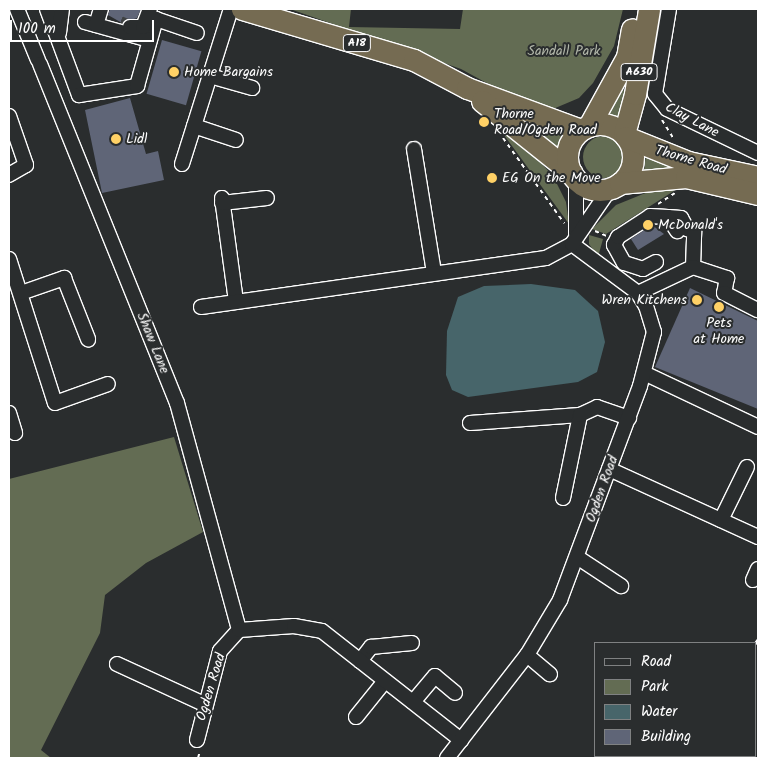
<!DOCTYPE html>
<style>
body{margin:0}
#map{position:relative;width:767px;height:767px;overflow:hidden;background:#2a2d2e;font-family:Kalam,sans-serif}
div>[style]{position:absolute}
.green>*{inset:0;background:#636c53}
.round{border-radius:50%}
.water>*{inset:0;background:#47656a}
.building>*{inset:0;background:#5f6577;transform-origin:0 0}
.minor-tunnel>*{height:14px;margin-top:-7px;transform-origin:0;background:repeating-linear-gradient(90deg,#3f4243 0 14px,transparent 0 21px)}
.path>*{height:2px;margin-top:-1px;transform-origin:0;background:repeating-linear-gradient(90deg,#fff 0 4px,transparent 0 8px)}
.roads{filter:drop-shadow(1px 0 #fff) drop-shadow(-1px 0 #fff) drop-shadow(0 1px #fff) drop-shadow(0 -1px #fff)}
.minor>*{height:14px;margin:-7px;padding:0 7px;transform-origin:7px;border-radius:7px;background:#2a2d2e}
.highway>*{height:21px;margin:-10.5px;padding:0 10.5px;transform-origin:10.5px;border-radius:10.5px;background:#756b52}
.highway>.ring{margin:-10.5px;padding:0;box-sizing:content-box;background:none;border:21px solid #756b52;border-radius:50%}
.rail>*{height:3px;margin:-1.5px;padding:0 1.5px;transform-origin:1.5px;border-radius:1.5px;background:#fff}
.dots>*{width:14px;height:14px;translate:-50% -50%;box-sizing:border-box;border:2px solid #2a2d2e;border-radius:50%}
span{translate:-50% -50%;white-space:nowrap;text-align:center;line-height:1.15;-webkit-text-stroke:4px #2a2d2e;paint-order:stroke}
.shield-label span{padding:1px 4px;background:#2a2d2e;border:1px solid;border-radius:4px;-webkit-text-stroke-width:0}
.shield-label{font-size:12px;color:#fff;font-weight:700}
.park-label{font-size:14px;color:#b1b6a9}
.poi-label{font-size:14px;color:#fff}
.left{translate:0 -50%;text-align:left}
.right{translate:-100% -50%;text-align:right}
.street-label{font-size:14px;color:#fff}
.frame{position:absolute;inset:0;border:10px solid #fff;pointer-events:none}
.legend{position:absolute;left:594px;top:642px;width:162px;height:115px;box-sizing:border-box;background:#2a2d2e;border:1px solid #7f8182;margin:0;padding:6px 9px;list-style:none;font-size:15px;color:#fff}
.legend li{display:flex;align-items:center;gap:10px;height:25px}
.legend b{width:25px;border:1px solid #7f8182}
.scale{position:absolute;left:10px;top:20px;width:144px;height:22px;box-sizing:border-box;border:2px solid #fff;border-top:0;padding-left:6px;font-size:15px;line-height:18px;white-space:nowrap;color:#fff;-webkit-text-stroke:4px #2a2d2e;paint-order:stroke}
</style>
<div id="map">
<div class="green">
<i style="clip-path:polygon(290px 9px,351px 9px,349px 27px,460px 29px,463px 9px,623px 9px,614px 46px,593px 83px,579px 98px,553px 109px,505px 93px,461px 69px)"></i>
<i style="clip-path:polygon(618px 89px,630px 92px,623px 120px,604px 114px)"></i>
<i style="clip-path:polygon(511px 114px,568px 133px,561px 158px)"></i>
<i style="clip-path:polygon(501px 131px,529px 150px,553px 176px,566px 202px,569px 224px)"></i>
<i class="round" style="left:583px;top:136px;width:42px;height:42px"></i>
<i style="clip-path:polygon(646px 154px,672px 162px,672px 169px,644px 171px)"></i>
<i style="clip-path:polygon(675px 181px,677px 189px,606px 234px,592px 229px,616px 205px)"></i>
<i style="clip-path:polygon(589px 235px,603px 239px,598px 257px,589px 244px)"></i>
<i style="clip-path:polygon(174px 437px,203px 532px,146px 563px,105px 595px,100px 633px,41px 750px,51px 758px,9px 758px,9px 479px)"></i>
</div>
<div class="water">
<i style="clip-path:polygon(531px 284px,575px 290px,598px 311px,605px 342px,597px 372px,578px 382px,468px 397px,452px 390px,446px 375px,447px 331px,458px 297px,484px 286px)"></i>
</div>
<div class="building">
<i style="clip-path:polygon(110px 9px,141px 9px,137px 18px,122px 23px,108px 15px)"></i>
<i style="left:162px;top:40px;width:41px;height:56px;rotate:16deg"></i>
<i style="clip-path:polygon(130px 98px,146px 154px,158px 151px,164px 180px,102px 193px,85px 110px)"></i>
<i style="clip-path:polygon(652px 225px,664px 234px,638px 250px,631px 239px)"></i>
<i style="clip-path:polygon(690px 288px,758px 321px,758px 409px,655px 367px)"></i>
</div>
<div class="minor-tunnel">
<i style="left:120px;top:23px;width:11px;rotate:22deg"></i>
</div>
<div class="path">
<i style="left:662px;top:120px;width:22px;rotate:58deg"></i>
<i style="left:503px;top:138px;width:105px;rotate:54.3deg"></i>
<i style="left:658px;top:204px;width:20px;rotate:-33deg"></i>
<i style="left:595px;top:231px;width:13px;rotate:23deg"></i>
<i style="left:198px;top:758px;width:7px;rotate:-74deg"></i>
</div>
<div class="roads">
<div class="minor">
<i style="left:17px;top:9px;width:55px;rotate:67.6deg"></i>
<i style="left:47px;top:9px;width:92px;rotate:69.6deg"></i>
<i style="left:79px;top:95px;width:59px;rotate:-8.8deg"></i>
<i style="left:137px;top:86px;width:70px;rotate:-74.2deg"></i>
<i style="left:156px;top:19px;width:43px;rotate:18.9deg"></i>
<i style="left:669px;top:9px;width:86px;rotate:99.4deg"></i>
<i style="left:655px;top:94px;width:19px;rotate:51deg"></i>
<i style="left:667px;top:109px;width:101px;rotate:25.8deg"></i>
<i style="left:85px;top:22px;width:66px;rotate:15.7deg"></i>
<i style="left:96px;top:25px;width:17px;rotate:-73deg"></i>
<i style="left:130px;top:27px;width:13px"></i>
<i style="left:143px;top:27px;width:19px;rotate:-69deg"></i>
<i style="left:59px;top:33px;width:24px;rotate:-83deg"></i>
<i style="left:40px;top:64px;width:366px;rotate:68deg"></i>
<i style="left:177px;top:403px;width:235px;rotate:74.7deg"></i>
<i style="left:210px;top:76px;width:44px;rotate:15.9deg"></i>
<i style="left:9px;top:116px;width:52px;rotate:70.9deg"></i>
<i style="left:26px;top:165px;width:20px;rotate:150deg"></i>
<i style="left:194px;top:126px;width:44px;rotate:18.4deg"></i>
<i style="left:414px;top:149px;width:126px;rotate:80.8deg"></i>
<i style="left:182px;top:164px;width:163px;rotate:-72.5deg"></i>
<i style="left:576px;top:179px;width:55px;rotate:90deg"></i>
<i style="left:222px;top:198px;width:105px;rotate:82.3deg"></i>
<i style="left:222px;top:203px;width:45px;rotate:-6.3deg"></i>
<i style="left:668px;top:217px;width:13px;rotate:4deg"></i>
<i style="left:681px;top:218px;width:13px;rotate:61deg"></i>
<i style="left:9px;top:259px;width:151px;rotate:72.3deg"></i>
<i style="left:55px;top:403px;width:56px;rotate:-19.7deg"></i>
<i style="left:656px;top:262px;width:15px;rotate:152deg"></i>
<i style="left:643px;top:269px;width:20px;rotate:-162deg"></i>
<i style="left:624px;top:263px;width:21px;rotate:-119deg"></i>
<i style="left:614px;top:245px;width:9px;rotate:-63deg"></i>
<i style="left:618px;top:237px;width:38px;rotate:-33deg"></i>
<i style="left:650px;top:216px;width:18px;rotate:3deg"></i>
<i style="left:668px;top:217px;width:17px;rotate:57deg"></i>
<i style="left:693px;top:267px;width:38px;rotate:-88deg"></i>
<i style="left:21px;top:293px;width:46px;rotate:-19.2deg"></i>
<i style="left:64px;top:278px;width:66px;rotate:68.5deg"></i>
<i style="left:638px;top:293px;width:61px;rotate:-25.3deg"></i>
<i style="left:693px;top:267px;width:36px;rotate:18deg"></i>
<i style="left:727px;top:278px;width:15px;rotate:101deg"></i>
<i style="left:724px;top:293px;width:38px;rotate:27deg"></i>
<i style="left:201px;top:307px;width:348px;rotate:-8.1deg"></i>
<i style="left:546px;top:258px;width:30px;rotate:-28deg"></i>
<i style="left:644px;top:373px;width:126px;rotate:25.3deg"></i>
<i style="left:9px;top:413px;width:21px;rotate:73deg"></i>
<i style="left:470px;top:423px;width:110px;rotate:-4.2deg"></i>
<i style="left:609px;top:469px;width:164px;rotate:24.5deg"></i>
<i style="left:563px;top:498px;width:85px;rotate:-78.4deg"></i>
<i style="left:580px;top:415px;width:19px;rotate:-25deg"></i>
<i style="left:597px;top:407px;width:34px;rotate:19deg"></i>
<i style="left:721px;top:520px;width:59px;rotate:-63.9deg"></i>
<i style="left:577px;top:557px;width:53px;rotate:33.4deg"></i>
<i style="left:753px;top:580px;width:12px;rotate:-66deg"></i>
<i style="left:527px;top:655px;width:30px;rotate:40deg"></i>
<i style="left:360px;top:661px;width:18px;rotate:-52deg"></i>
<i style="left:371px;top:647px;width:41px;rotate:-5.6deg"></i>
<i style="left:117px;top:664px;width:96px;rotate:24.7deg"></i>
<i style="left:413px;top:702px;width:34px;rotate:-50deg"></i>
<i style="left:435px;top:676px;width:26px;rotate:40deg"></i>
<i style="left:356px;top:717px;width:46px;rotate:-51.1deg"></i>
<i style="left:197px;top:740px;width:92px;rotate:-75.5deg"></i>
<i style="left:220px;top:651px;width:28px;rotate:-48deg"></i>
<i style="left:239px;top:630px;width:55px;rotate:-4.2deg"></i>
<i style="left:294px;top:626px;width:28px;rotate:10deg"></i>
<i style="left:322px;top:631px;width:177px;rotate:38.1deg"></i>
<i style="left:447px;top:758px;width:130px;rotate:-52.2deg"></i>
<i style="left:527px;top:655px;width:64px;rotate:-59deg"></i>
<i style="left:560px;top:600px;width:228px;rotate:-69.5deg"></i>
<i style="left:640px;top:386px;width:56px;rotate:-75.5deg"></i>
<i style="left:654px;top:332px;width:27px;rotate:-107deg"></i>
<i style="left:646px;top:306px;width:15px;rotate:-122deg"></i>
<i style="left:638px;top:293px;width:82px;rotate:-143.4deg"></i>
<i style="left:572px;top:244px;width:67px;rotate:-55.4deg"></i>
</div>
<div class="highway">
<i style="left:242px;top:9px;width:179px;rotate:16.5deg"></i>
<i style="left:414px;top:60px;width:60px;rotate:27.8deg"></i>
<i style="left:467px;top:88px;width:121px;rotate:20.2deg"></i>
<i style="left:482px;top:101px;width:115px;rotate:38.7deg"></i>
<i class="ring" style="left:567px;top:124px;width:45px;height:45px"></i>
<i style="left:589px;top:126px;width:79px;rotate:-61.2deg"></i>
<i style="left:627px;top:57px;width:28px;rotate:-80deg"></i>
<i style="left:624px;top:134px;width:41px;rotate:-74.6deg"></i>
<i style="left:635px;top:94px;width:86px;rotate:-80.6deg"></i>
<i style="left:626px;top:137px;width:67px;rotate:22deg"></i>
<i style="left:688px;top:162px;width:72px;rotate:12.1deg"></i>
<i style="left:620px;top:183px;width:66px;rotate:-5.2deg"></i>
<i style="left:686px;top:177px;width:74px;rotate:13.3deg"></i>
</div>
</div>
<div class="rail">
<i style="left:755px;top:643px;width:5px;rotate:-53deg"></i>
<i style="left:670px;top:758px;width:3px;rotate:-45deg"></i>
</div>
<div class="dots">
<i style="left:174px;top:72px;background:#ffd166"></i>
<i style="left:484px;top:122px;background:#ffd166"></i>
<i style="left:116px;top:139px;background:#ffd166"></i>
<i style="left:492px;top:178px;background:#ffd166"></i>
<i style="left:648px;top:225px;background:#ffd166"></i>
<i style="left:697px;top:300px;background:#ffd166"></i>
<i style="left:719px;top:307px;background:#ffd166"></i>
</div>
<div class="shield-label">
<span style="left:357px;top:43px">A18</span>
<span style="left:639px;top:72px">A630</span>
</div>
<div class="park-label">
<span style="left:564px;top:51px">Sandall Park</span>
</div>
<div class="poi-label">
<span class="left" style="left:184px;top:72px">Home Bargains</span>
<span class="left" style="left:494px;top:122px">Thorne<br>Road/Ogden Road</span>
<span class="left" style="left:126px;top:139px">Lidl</span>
<span class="left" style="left:502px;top:178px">EG On the Move</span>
<span class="left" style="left:658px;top:225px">McDonald's</span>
<span class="right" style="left:687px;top:300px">Wren Kitchens</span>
<span style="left:719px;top:331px">Pets<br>at Home</span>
</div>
<div class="street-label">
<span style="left:692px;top:120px;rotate:28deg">Clay Lane</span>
<span style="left:691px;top:160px;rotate:16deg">Thorne Road</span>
<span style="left:153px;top:343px;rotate:68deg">Shaw Lane</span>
<span style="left:602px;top:489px;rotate:-70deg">Ogden Road</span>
<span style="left:211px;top:687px;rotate:-73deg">Ogden Road</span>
</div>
<div class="frame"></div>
<ul class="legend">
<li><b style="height:6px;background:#2a2d2e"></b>Road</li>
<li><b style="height:14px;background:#636c53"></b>Park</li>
<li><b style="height:14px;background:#47656a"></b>Water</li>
<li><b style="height:14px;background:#5f6577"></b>Building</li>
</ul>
<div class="scale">100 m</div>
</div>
